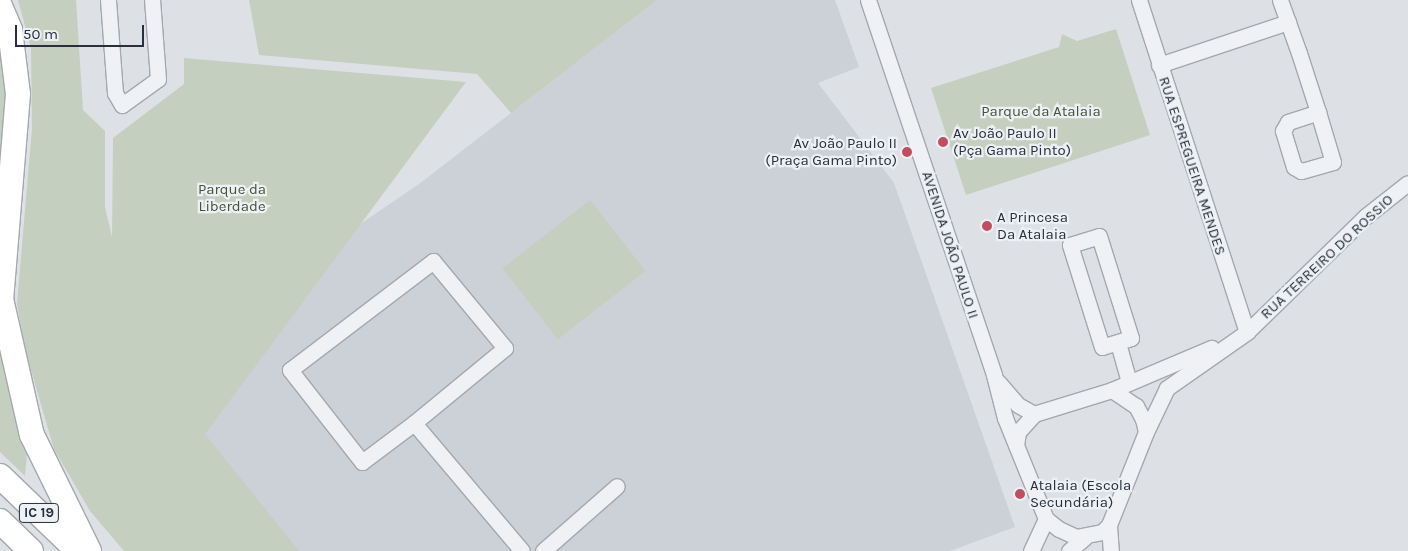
<!DOCTYPE html>
<meta charset="utf-8">
<style>
body{margin:0}
#map{position:relative;width:1408px;height:551px;overflow:hidden;background:#dde1e6;font-family:Karla,sans-serif}
div>[style]{position:absolute}
.built>*{inset:0;background:#ccd0d7}
.green>*{inset:0;background:#c4cfbf;transform-origin:0 0}
.roads{filter:drop-shadow(1px 0 #a3a8af) drop-shadow(-1px 0 #a3a8af) drop-shadow(0 1px #a3a8af) drop-shadow(0 -1px #a3a8af)}
.minor>*{height:15px;margin:-7.5px;padding:0 7.5px;transform-origin:7.5px;border-radius:7.5px;background:#f0f1f4}
.trunk>*{height:24px;margin:-12px;padding:0 12px;transform-origin:12px;border-radius:12px;background:#fff}
.dots>*{width:14px;height:14px;translate:-50% -50%;box-sizing:border-box;border:2px solid #edf0f4;border-radius:50%}
span{translate:-50% -50%;white-space:nowrap;text-align:center;line-height:1.15;-webkit-text-stroke:4.5px #edf0f4;paint-order:stroke}
.shield-label span{padding:1px 4px;background:#edf0f4;border:1px solid;border-radius:4px;-webkit-text-stroke-width:0}
.shield-label{font-size:14px;color:#28303b;font-weight:700}
.park-label{font-size:15px;color:#3e5537}
.poi-label{font-size:15px;color:#28303b}
.left{translate:0 -50%;text-align:left}
.right{translate:-100% -50%;text-align:right}
.street-label{font-size:15px;color:#28303b}
.scale{position:absolute;left:15px;top:25px;width:129px;height:22px;box-sizing:border-box;border:2px solid #28303b;border-top:0;padding-left:6px;font-size:15px;line-height:18px;white-space:nowrap;color:#28303b;-webkit-text-stroke:4px #edf0f4;paint-order:stroke}
</style>
<div id="map">
<div class="built">
<i style="clip-path:polygon(657px 0,835px 0,859px 67px,818px 83px,894px 183px,1015px 527px,950px 551px,160px 551px,83px 413px,419px 184px)"></i>
</div>
<div class="green">
<i style="clip-path:polygon(18px 0,76px 0,83px 110px,105px 131px,105px 207px,112px 237px,113px 138px,184px 84px,184px 58px,466px 82px,205px 434px,299px 551px,124px 551px,90px 511px,54px 449px,25px 350px,17px 304px,32px 128px,31px 48px)"></i>
<i style="clip-path:polygon(249px 0,657px 0,511px 113px,477px 74px,259px 55px)"></i>
<i style="clip-path:polygon(1116px 29px,1150px 135px,966px 195px,931px 88px,1059px 47px,1062px 34px,1077px 41px)"></i>
<i style="clip-path:polygon(0 40px,4px 51px,5px 107px,0 161px)"></i>
<i style="left:590px;top:200px;width:90px;height:111px;rotate:52deg"></i>
<i style="clip-path:polygon(0 346px,6px 378px,27px 454px,25px 476px,0 452px)"></i>
</div>
<div class="roads">
<div class="minor">
<i style="left:108px;top:0;width:93px;rotate:85.7deg"></i>
<i style="left:115px;top:93px;width:14px;rotate:60deg"></i>
<i style="left:122px;top:105px;width:44px;rotate:-35.8deg"></i>
<i style="left:158px;top:79px;width:79px;rotate:-94.3deg"></i>
<i style="left:868px;top:0;width:396px;rotate:71.4deg"></i>
<i style="left:994px;top:375px;width:44px;rotate:75.7deg"></i>
<i style="left:1005px;top:418px;width:109px;rotate:67.9deg"></i>
<i style="left:1046px;top:519px;width:16px;rotate:38deg"></i>
<i style="left:1059px;top:529px;width:19px;rotate:25deg"></i>
<i style="left:1076px;top:537px;width:26px;rotate:-11deg"></i>
<i style="left:1102px;top:532px;width:10px;rotate:-45deg"></i>
<i style="left:1109px;top:525px;width:100px;rotate:-68.3deg"></i>
<i style="left:1146px;top:432px;width:49px;rotate:-64.5deg"></i>
<i style="left:1167px;top:388px;width:98px;rotate:-35deg"></i>
<i style="left:1247px;top:332px;width:166px;rotate:-44.3deg"></i>
<i style="left:1366px;top:216px;width:53px;rotate:-38.2deg"></i>
<i style="left:1139px;top:0;width:349px;rotate:72deg"></i>
<i style="left:1280px;top:0;width:56px;rotate:70.3deg"></i>
<i style="left:1299px;top:53px;width:62px;rotate:72.1deg"></i>
<i style="left:1318px;top:112px;width:52px;rotate:73.3deg"></i>
<i style="left:1333px;top:162px;width:33px;rotate:164deg"></i>
<i style="left:1301px;top:171px;width:8px;rotate:-150deg"></i>
<i style="left:1294px;top:167px;width:38px;rotate:-107deg"></i>
<i style="left:1283px;top:131px;width:10px;rotate:-61deg"></i>
<i style="left:1288px;top:122px;width:32px;rotate:-18deg"></i>
<i style="left:1159px;top:65px;width:136px;rotate:-18.4deg"></i>
<i style="left:1099px;top:236px;width:107px;rotate:72.6deg"></i>
<i style="left:1131px;top:338px;width:30px;rotate:163deg"></i>
<i style="left:1102px;top:347px;width:107px;rotate:-107.4deg"></i>
<i style="left:1070px;top:245px;width:30px;rotate:-17deg"></i>
<i style="left:433px;top:261px;width:113px;rotate:50.4deg"></i>
<i style="left:505px;top:348px;width:118px;rotate:140.5deg"></i>
<i style="left:414px;top:423px;width:65px;rotate:143.1deg"></i>
<i style="left:362px;top:462px;width:117px;rotate:-128deg"></i>
<i style="left:290px;top:370px;width:180px;rotate:-37.3deg"></i>
<i style="left:1118px;top:343px;width:41px;rotate:74.2deg"></i>
<i style="left:998px;top:382px;width:30px;rotate:49deg"></i>
<i style="left:1018px;top:405px;width:18px;rotate:29deg"></i>
<i style="left:1112px;top:390px;width:29px;rotate:34deg"></i>
<i style="left:1136px;top:406px;width:15px;rotate:62deg"></i>
<i style="left:1143px;top:419px;width:13px;rotate:77deg"></i>
<i style="left:414px;top:423px;width:167px;rotate:49.8deg"></i>
<i style="left:1016px;top:445px;width:13px;rotate:-81deg"></i>
<i style="left:1018px;top:432px;width:24px;rotate:-48deg"></i>
<i style="left:1034px;top:414px;width:82px;rotate:-17.1deg"></i>
<i style="left:1112px;top:390px;width:108px;rotate:-23deg"></i>
<i style="left:1109px;top:525px;width:26px;rotate:86deg"></i>
<i style="left:543px;top:551px;width:98px;rotate:-41.3deg"></i>
<i style="left:1031px;top:551px;width:35px;rotate:-65deg"></i>
<i style="left:1069px;top:551px;width:21px;rotate:-41deg"></i>
</div>
<div class="trunk">
<i style="left:0;top:6px;width:26px;rotate:67deg"></i>
<i style="left:10px;top:30px;width:64px;rotate:82.9deg"></i>
<i style="left:18px;top:94px;width:206px;rotate:94.7deg"></i>
<i style="left:1px;top:299px;width:139px;rotate:77.2deg"></i>
<i style="left:32px;top:435px;width:129px;rotate:63.8deg"></i>
<i style="left:0;top:476px;width:108px;rotate:43.9deg"></i>
<i style="left:0;top:521px;width:43px;rotate:44.1deg"></i>
</div>
</div>
<div class="dots">
<i style="left:943px;top:142px;background:#bf4e62"></i>
<i style="left:907px;top:152px;background:#bf4e62"></i>
<i style="left:987px;top:226px;background:#bf4e62"></i>
<i style="left:1020px;top:494px;background:#bf4e62"></i>
</div>
<div class="shield-label">
<span style="left:39px;top:513px">IC 19</span>
</div>
<div class="park-label">
<span style="left:1041px;top:112px">Parque da Atalaia</span>
<span style="left:232px;top:198px">Parque da<br>Liberdade</span>
</div>
<div class="poi-label">
<span class="left" style="left:953px;top:142px">Av João Paulo II<br>(Pça Gama Pinto)</span>
<span class="right" style="left:897px;top:152px">Av João Paulo II<br>(Praça Gama Pinto)</span>
<span class="left" style="left:997px;top:226px">A Princesa<br>Da Atalaia</span>
<span class="left" style="left:1030px;top:494px">Atalaia (Escola<br>Secundária)</span>
</div>
<div class="street-label">
<span style="left:1192px;top:166px;rotate:72deg">RUA ESPREGUEIRA MENDES</span>
<span style="left:950px;top:245px;rotate:72deg">AVENIDA JOÃO PAULO II</span>
<span style="left:1327px;top:257px;rotate:-43deg">RUA TERREIRO DO ROSSIO</span>
</div>
<div class="scale">50 m</div>
</div>
